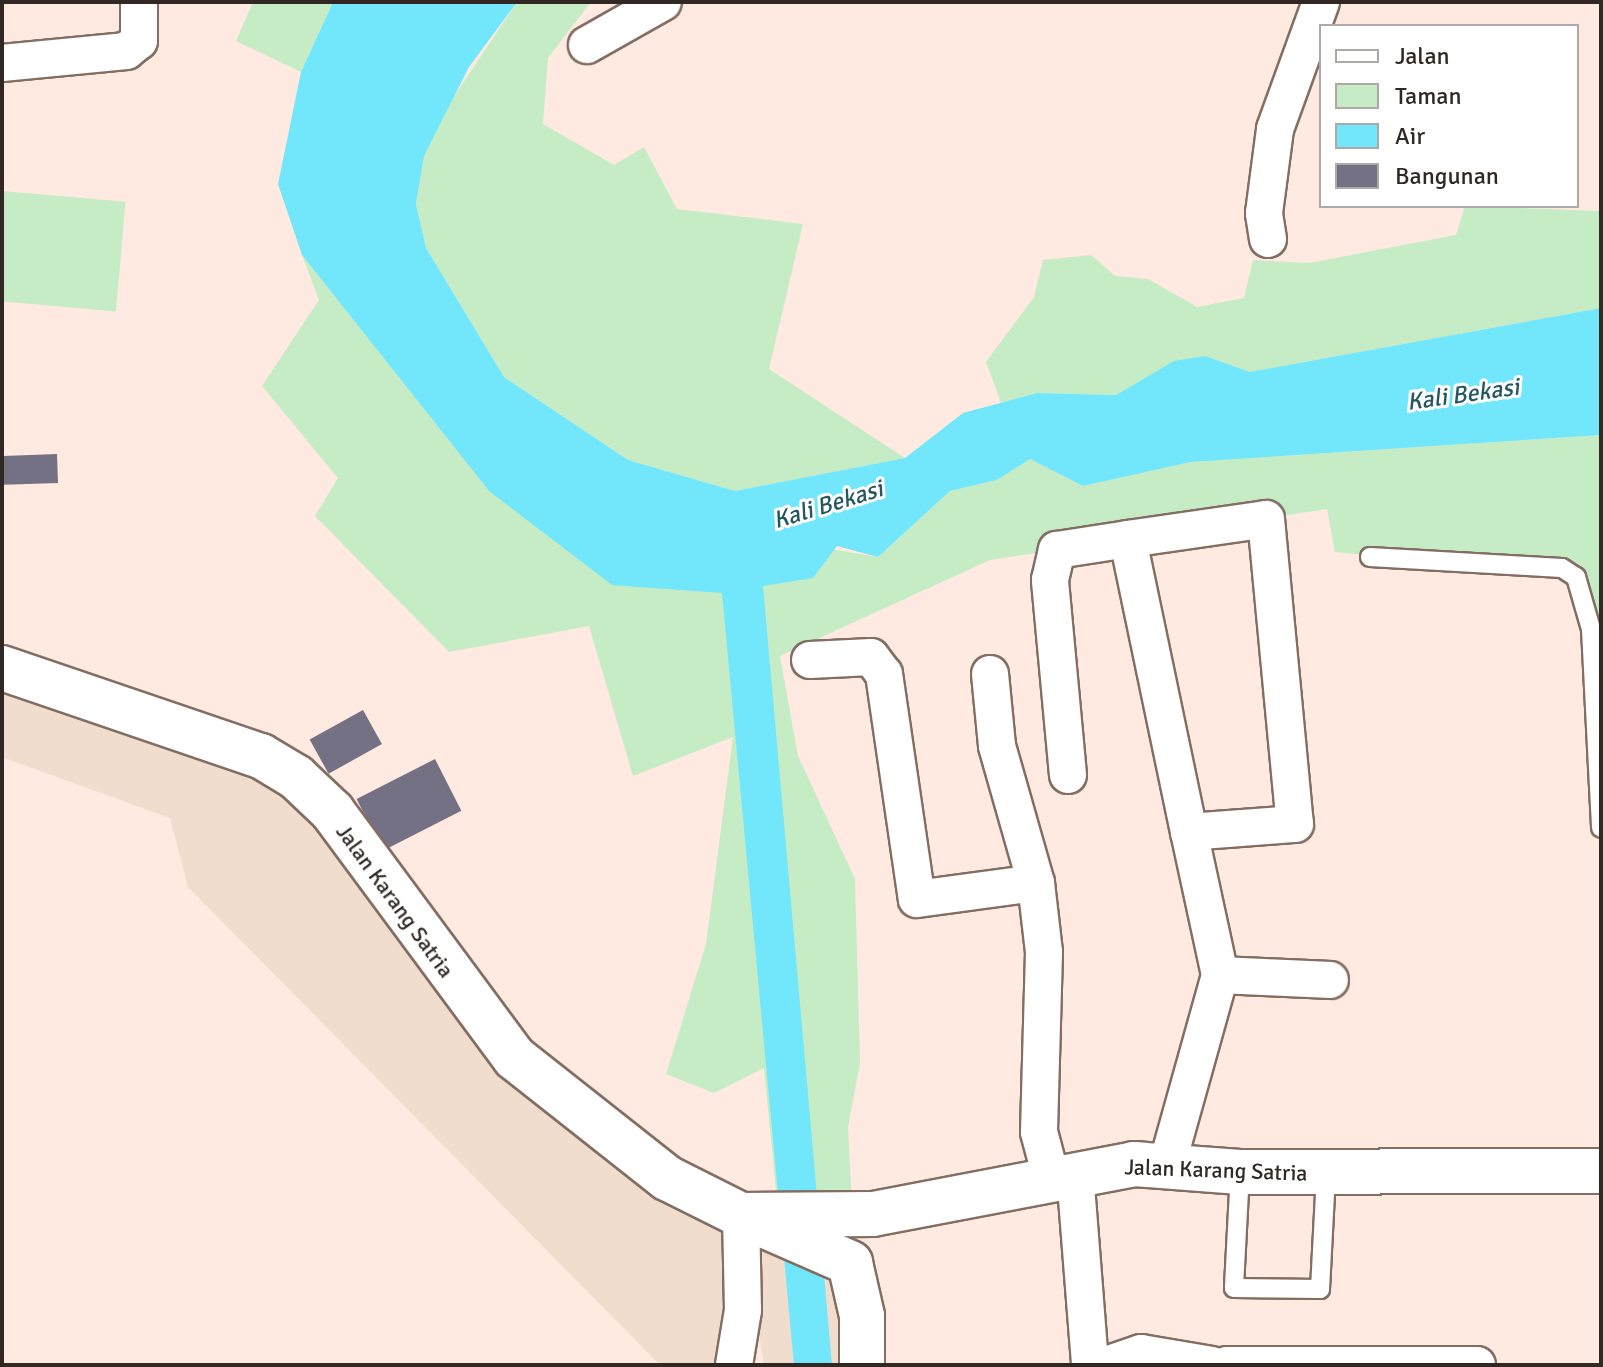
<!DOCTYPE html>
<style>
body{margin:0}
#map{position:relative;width:1603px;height:1367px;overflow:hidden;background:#feeae0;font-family:Signika,sans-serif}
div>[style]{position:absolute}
.commercial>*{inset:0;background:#f0ddce}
.green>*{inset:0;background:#c6ecc6;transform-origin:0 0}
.water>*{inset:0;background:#72e6fa}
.building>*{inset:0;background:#757185;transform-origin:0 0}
.roads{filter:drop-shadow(2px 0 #836e63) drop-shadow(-2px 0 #836e63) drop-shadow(0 2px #836e63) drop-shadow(0 -2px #836e63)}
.service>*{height:18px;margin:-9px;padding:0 9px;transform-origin:9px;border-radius:9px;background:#fff}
.minor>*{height:36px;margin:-18px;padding:0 18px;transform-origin:18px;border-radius:18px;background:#fff}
.tertiary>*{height:44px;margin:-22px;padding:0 22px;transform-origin:22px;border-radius:22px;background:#fff}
span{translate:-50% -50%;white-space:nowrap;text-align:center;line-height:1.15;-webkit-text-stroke:6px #fff;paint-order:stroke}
.street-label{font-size:22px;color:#312824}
.water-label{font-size:24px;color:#255760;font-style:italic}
.frame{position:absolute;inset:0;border:4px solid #312824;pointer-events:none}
.legend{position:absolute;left:1319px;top:24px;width:260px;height:184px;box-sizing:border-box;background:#fff;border:2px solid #ada9a7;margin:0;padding:10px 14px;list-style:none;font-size:24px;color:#312824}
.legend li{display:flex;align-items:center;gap:16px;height:40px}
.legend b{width:40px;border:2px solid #ada9a7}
</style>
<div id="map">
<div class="commercial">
<i style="clip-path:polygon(2px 668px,261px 756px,616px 1140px,850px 1263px,862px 1365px,764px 1365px,742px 1224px,734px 1365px,660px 1365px,188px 887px,170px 818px,2px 757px)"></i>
</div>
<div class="green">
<i style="clip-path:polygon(253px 2px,333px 2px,301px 72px,236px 41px)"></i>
<i style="clip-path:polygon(517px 2px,591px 2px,548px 58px,543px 124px,614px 165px,644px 147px,677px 209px,803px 224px,769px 369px,905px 458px,735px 491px,628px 460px,504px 377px,426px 248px,416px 204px,424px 156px,453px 98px)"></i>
<i style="left:2px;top:191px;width:124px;height:110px;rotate:5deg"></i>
<i style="clip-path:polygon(1465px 206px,1601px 211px,1601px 308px,1250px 372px,1205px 356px,1174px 362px,1116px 395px,1037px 393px,1001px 403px,986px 362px,1034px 297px,1043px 260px,1091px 255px,1115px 276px,1148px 279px,1197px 307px,1244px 298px,1253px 260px,1309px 263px,1456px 235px)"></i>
<i style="clip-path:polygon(302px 255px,489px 491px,878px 557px,950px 491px,997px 480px,1030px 459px,1083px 486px,1191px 462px,1601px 435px,1601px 828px,1591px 629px,1576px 577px,1335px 552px,1327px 509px,990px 560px,780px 656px,798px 756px,855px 879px,860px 1063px,848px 1127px,852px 1207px,777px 1201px,764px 1068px,714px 1093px,666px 1074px,706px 944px,733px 737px,633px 776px,589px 626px,449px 652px,315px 516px,338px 478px,262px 386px,319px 300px)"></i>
</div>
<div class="water">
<i style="clip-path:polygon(333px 2px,517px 2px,469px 67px,424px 156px,416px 204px,426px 248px,504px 377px,628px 460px,735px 491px,905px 458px,963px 413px,1037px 393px,1116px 395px,1174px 361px,1205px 356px,1250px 372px,1601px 308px,1601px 435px,1191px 462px,1083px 486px,1030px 459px,997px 480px,950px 491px,878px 557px,837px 546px,813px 578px,763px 586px,832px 1365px,794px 1365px,722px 593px,612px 585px,489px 491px,302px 255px,278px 184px,301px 72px)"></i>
</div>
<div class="building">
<i style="left:57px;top:454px;width:29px;height:54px;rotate:88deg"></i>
<i style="left:363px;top:710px;width:39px;height:61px;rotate:61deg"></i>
<i style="left:435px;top:759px;width:58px;height:88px;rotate:63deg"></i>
</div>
<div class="roads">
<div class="service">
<i style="left:1370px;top:557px;width:192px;rotate:3.3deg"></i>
<i style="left:1562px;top:568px;width:17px;rotate:33deg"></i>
<i style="left:1576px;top:577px;width:54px;rotate:73.9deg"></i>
<i style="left:1591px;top:629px;width:199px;rotate:87.1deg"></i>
<i style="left:1240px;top:1172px;width:116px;rotate:93deg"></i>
<i style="left:1234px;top:1288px;width:86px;rotate:0.7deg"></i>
<i style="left:1320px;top:1289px;width:116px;rotate:-87deg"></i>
</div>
<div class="minor">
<i style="left:587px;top:45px;width:87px;rotate:-29.5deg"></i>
<i style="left:2px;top:63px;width:125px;rotate:-5.5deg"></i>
<i style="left:126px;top:51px;width:16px;rotate:-38deg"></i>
<i style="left:139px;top:41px;width:39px;rotate:-90deg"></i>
<i style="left:1268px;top:239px;width:26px;rotate:-99deg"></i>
<i style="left:1264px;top:213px;width:85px;rotate:-82.5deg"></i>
<i style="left:1275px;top:129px;width:135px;rotate:-70.1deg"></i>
<i style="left:810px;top:660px;width:61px;rotate:-2.8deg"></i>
<i style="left:871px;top:657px;width:21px;rotate:53deg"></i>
<i style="left:884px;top:674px;width:227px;rotate:81.7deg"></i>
<i style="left:917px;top:899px;width:120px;rotate:-7.7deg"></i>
<i style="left:990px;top:674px;width:72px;rotate:84.4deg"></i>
<i style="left:997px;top:746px;width:142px;rotate:74.1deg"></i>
<i style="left:1036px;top:883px;width:69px;rotate:83.4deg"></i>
<i style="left:1044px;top:952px;width:180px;rotate:91.6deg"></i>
<i style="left:1039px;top:1132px;width:47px;rotate:75.1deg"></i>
<i style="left:1068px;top:775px;width:196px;rotate:-95.3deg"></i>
<i style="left:1050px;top:580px;width:31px;rotate:-77deg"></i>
<i style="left:1057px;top:550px;width:72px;rotate:-8.8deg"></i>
<i style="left:1220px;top:975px;width:110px;rotate:2.6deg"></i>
<i style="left:1167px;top:1165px;width:197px;rotate:-74.4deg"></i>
<i style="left:1220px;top:975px;width:146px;rotate:-102.2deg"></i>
<i style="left:1189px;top:832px;width:299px;rotate:-101.8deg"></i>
<i style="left:1128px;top:539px;width:139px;rotate:-8.2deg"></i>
<i style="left:1266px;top:519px;width:306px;rotate:84.6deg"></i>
<i style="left:1295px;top:824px;width:106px;rotate:175.7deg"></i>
<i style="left:1075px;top:1173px;width:193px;rotate:85.5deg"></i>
<i style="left:734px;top:1365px;width:56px;rotate:-80.7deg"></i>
<i style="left:743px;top:1310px;width:95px;rotate:-91.2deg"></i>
<i style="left:1106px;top:1365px;width:37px;rotate:-19deg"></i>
<i style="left:1141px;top:1353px;width:72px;rotate:9.6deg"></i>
<i style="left:1227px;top:1365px;width:250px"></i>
</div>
<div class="tertiary">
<i style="left:2px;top:668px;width:274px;rotate:18.8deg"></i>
<i style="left:261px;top:756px;width:41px;rotate:31deg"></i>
<i style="left:296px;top:777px;width:50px;rotate:43.4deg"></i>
<i style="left:332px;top:811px;width:307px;rotate:53.5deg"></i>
<i style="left:515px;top:1058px;width:194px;rotate:38.3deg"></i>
<i style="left:667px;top:1178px;width:83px;rotate:26.6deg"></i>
<i style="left:741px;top:1215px;width:132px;rotate:-0.4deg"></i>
<i style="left:873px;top:1214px;width:266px;rotate:-10.8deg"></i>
<i style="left:1134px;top:1164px;width:106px;rotate:4.3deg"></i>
<i style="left:1240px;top:1172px;width:361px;rotate:-0.2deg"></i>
<i style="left:768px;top:1227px;width:90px;rotate:23.7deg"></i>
<i style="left:850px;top:1263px;width:54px;rotate:77.2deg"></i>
<i style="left:862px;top:1316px;width:49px;rotate:90deg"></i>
</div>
</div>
<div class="street-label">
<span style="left:395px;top:901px;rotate:54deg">Jalan Karang Satria</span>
<span style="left:1216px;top:1170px;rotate:2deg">Jalan Karang Satria</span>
</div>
<div class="water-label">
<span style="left:1463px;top:395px;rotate:-8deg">Kali Bekasi</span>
<span style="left:828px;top:505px;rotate:-17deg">Kali Bekasi</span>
</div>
<div class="frame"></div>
<ul class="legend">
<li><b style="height:10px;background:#fff"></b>Jalan</li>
<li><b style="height:22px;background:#c6ecc6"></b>Taman</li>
<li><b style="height:22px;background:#72e6fa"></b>Air</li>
<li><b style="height:22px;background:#757185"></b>Bangunan</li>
</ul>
</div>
